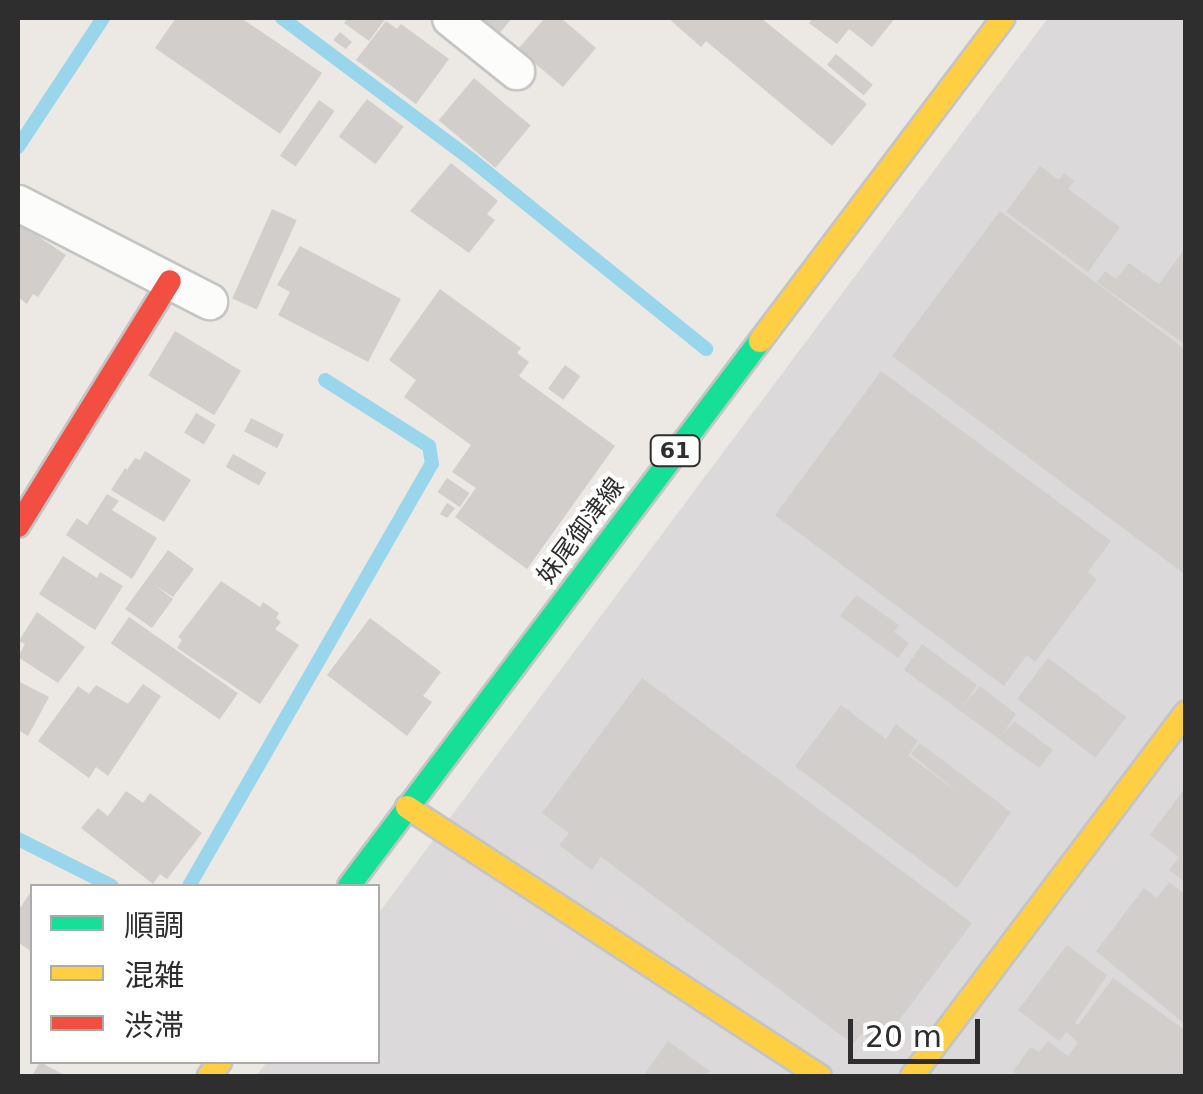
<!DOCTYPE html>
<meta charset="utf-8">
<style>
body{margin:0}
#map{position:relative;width:1203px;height:1094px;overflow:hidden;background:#ece8e4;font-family:"DejaVu Sans","Noto Sans JP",sans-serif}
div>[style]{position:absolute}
.industrial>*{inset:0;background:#dcd9db}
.stream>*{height:14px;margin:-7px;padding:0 7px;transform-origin:7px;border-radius:7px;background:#99d6ec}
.building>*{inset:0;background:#d1cecb;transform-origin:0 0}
.roads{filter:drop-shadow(2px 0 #c5c4c5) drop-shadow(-2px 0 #c5c4c5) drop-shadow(0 2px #c5c4c5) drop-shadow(0 -2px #c5c4c5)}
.street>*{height:35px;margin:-17.5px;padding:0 17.5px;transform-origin:17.5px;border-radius:17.5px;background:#fcfcfb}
.fast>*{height:22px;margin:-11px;padding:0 11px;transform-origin:11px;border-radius:11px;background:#16e098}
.slow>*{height:22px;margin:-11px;padding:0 11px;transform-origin:11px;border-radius:11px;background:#ffcf43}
.jam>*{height:22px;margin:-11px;padding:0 11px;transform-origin:11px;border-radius:11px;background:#f24e42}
span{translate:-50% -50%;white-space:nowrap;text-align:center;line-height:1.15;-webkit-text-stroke:8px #fff;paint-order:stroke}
.shield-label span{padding:2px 8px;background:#fff;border:2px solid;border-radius:8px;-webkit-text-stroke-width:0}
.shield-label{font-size:22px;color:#2e2e2e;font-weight:700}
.street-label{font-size:25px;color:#2e2e2e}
.frame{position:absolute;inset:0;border:20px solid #2e2e2e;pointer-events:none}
.legend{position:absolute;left:30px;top:884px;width:350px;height:180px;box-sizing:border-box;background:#fff;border:2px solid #ababab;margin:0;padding:12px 18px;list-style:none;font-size:30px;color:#2e2e2e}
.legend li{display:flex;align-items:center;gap:20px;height:50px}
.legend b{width:50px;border:2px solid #ababab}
.scale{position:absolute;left:848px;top:1019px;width:132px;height:45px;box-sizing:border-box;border:5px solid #2e2e2e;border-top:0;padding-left:12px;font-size:30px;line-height:35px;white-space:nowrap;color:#2e2e2e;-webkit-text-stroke:8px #fff;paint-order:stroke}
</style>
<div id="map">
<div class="industrial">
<i style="clip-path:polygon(1048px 18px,1185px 18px,1185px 1076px,256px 1076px,267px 1062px,378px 1062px,378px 914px)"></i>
</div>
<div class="stream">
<i style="left:282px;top:18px;width:237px;rotate:36.8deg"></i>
<i style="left:472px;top:160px;width:301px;rotate:38.9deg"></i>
<i style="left:18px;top:147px;width:154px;rotate:-56.6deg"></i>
<i style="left:18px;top:839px;width:105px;rotate:26.6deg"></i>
<i style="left:189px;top:886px;width:487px;rotate:-60.1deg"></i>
<i style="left:432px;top:464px;width:18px;rotate:-99deg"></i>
<i style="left:429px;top:446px;width:123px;rotate:-147.6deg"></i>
</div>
<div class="building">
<i style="clip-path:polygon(176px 18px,241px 18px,322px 73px,280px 134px,155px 48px)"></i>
<i style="clip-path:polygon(348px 18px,386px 18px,369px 41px,344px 23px)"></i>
<i style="clip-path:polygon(477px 18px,512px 18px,498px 35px)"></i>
<i style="clip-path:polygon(545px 18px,561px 18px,596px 48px,563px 87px,518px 49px)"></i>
<i style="clip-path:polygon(668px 18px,761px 18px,867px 104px,832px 146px,706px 41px,701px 47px)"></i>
<i style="clip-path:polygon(813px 18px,895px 18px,872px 47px,849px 29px,837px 44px,809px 23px)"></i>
<i style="clip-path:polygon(386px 21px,397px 29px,401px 24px,449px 59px,416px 104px,356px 60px)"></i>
<i style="clip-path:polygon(340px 32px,352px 42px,346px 49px,333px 40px)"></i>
<i style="left:836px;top:54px;width:48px;height:14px;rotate:40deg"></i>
<i style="left:474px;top:78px;width:74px;height:55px;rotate:40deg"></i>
<i style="left:367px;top:99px;width:46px;height:47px;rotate:37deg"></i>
<i style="left:319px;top:100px;width:19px;height:68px;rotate:35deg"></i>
<i style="clip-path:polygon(451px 163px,498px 201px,487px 214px,495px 220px,469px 253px,410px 211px)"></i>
<i style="clip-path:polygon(1040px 166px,1059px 180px,1064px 173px,1074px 181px,1068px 189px,1120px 227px,1088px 272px,1006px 212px)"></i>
<i style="left:272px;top:209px;width:27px;height:98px;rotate:24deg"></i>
<i style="clip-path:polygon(1000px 211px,1186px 350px,1186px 575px,892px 356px)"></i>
<i style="clip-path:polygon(18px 223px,66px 255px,38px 297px,33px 294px,27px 304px,18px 297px)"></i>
<i style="clip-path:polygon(300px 246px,401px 299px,368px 362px,278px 315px,290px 292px,277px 285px)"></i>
<i style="clip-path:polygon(1186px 247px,1186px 345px,1097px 282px,1105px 271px,1116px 279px,1129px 263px,1159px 284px)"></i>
<i style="clip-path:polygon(440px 289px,521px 348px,517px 353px,529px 362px,519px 376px,615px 446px,527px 569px,455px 517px,476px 488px,452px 472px,471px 445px,404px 397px,416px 380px,389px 360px)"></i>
<i style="left:175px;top:331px;width:77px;height:52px;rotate:31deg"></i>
<i style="left:565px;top:365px;width:19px;height:29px;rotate:36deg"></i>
<i style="clip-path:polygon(881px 371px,1111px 541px,1088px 572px,1097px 579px,1035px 662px,1027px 655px,1004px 686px,775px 515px)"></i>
<i style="left:196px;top:413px;width:23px;height:23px;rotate:31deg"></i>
<i style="left:251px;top:418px;width:37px;height:15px;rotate:27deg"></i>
<i style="clip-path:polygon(145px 451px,191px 480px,164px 522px,111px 490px,125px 468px,127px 470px,135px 458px,140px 460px)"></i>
<i style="left:233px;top:454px;width:38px;height:15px;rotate:29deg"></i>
<i style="left:447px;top:478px;width:27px;height:17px;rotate:34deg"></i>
<i style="clip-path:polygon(107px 494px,119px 501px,112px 510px,157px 538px,132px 579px,66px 535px,77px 518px,87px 525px)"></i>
<i style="clip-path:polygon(447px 503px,455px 508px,447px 518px,440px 514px)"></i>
<i style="clip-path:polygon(168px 550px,194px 569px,173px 597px,153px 584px,173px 599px,152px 628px,125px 609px)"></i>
<i style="clip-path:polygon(63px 556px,97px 578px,100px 572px,123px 586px,95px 630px,39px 594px)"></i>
<i style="clip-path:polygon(221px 581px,260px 607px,263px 602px,279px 613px,276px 618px,281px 622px,275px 629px,299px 645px,260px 704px,177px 648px,182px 640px,178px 637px)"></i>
<i style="clip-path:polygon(856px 595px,899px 625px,894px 632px,909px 643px,898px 658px,840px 616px)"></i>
<i style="clip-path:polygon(37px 612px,85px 647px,58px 683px,18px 657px,25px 644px,19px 641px)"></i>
<i style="left:129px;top:617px;width:133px;height:32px;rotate:35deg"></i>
<i style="clip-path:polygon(370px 618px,441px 672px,423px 696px,432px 702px,407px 736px,327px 675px)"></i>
<i style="clip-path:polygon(922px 644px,977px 685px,962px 707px,980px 686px,1016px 714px,1002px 735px,1014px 721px,1053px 750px,1039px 768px,904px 670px)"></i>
<i style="left:1048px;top:658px;width:98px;height:51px;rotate:37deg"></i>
<i style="clip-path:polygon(642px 678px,972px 923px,879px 1047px,861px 1034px,853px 1044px,601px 857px,592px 870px,559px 845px,569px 833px,542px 813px)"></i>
<i style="clip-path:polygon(18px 681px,49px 697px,28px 736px,18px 730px)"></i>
<i style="clip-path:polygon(143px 684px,161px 696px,108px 776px,96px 767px,89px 778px,38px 741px,78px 686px,89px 694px,96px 685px,128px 704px)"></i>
<i style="clip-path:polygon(841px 705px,886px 739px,896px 724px,918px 741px,904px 762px,909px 756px,960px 794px,911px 754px,920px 743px,1011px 812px,957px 888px,795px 766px)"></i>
<i style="clip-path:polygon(1186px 787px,1186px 883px,1169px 870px,1179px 857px,1150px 835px)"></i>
<i style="clip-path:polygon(126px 791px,143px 803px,150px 793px,202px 833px,167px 879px,160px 874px,153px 884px,81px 828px,98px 808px,108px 816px)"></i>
<i style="clip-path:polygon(1169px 882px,1186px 895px,1186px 1025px,1096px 951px,1144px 888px,1157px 898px)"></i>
<i style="clip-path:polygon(32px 890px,32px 952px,18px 942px,18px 911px)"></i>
<i style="clip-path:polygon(1067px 945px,1107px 975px,1075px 1023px,1078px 1025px,1113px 978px,1186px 1031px,1186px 1076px,1019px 1076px,1013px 1071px,1031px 1047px,1039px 1052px,1048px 1041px,1068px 1056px,1078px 1043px,1067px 1032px,1059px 1041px,1018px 1010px)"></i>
<i style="clip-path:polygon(668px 1041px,710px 1071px,706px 1076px,643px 1076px)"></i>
<i style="clip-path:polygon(40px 1062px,66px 1076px,32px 1076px)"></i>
</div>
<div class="roads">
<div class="street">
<i style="left:450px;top:18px;width:85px;rotate:38.8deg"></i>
<i style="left:18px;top:203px;width:215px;rotate:27.2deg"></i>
</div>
<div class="fast">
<i style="left:349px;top:886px;width:683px;rotate:-52.98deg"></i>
</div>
<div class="slow">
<i style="left:760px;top:341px;width:404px;rotate:-53deg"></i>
<i style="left:407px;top:807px;width:493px;rotate:33.1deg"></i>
<i style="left:209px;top:1076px;width:18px;rotate:-52deg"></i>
<i style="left:912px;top:1076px;width:455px;rotate:-53deg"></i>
</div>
<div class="jam">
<i style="left:18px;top:526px;width:288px;rotate:-58.2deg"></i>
</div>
</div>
<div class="shield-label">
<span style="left:675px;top:451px">61</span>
</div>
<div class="street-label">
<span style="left:581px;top:531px;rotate:-53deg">妹尾御津線</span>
</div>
<div class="frame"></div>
<ul class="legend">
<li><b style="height:12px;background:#16e098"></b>順調</li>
<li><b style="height:12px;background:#ffcf43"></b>混雑</li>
<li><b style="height:12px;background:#f24e42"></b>渋滞</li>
</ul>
<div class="scale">20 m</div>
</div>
